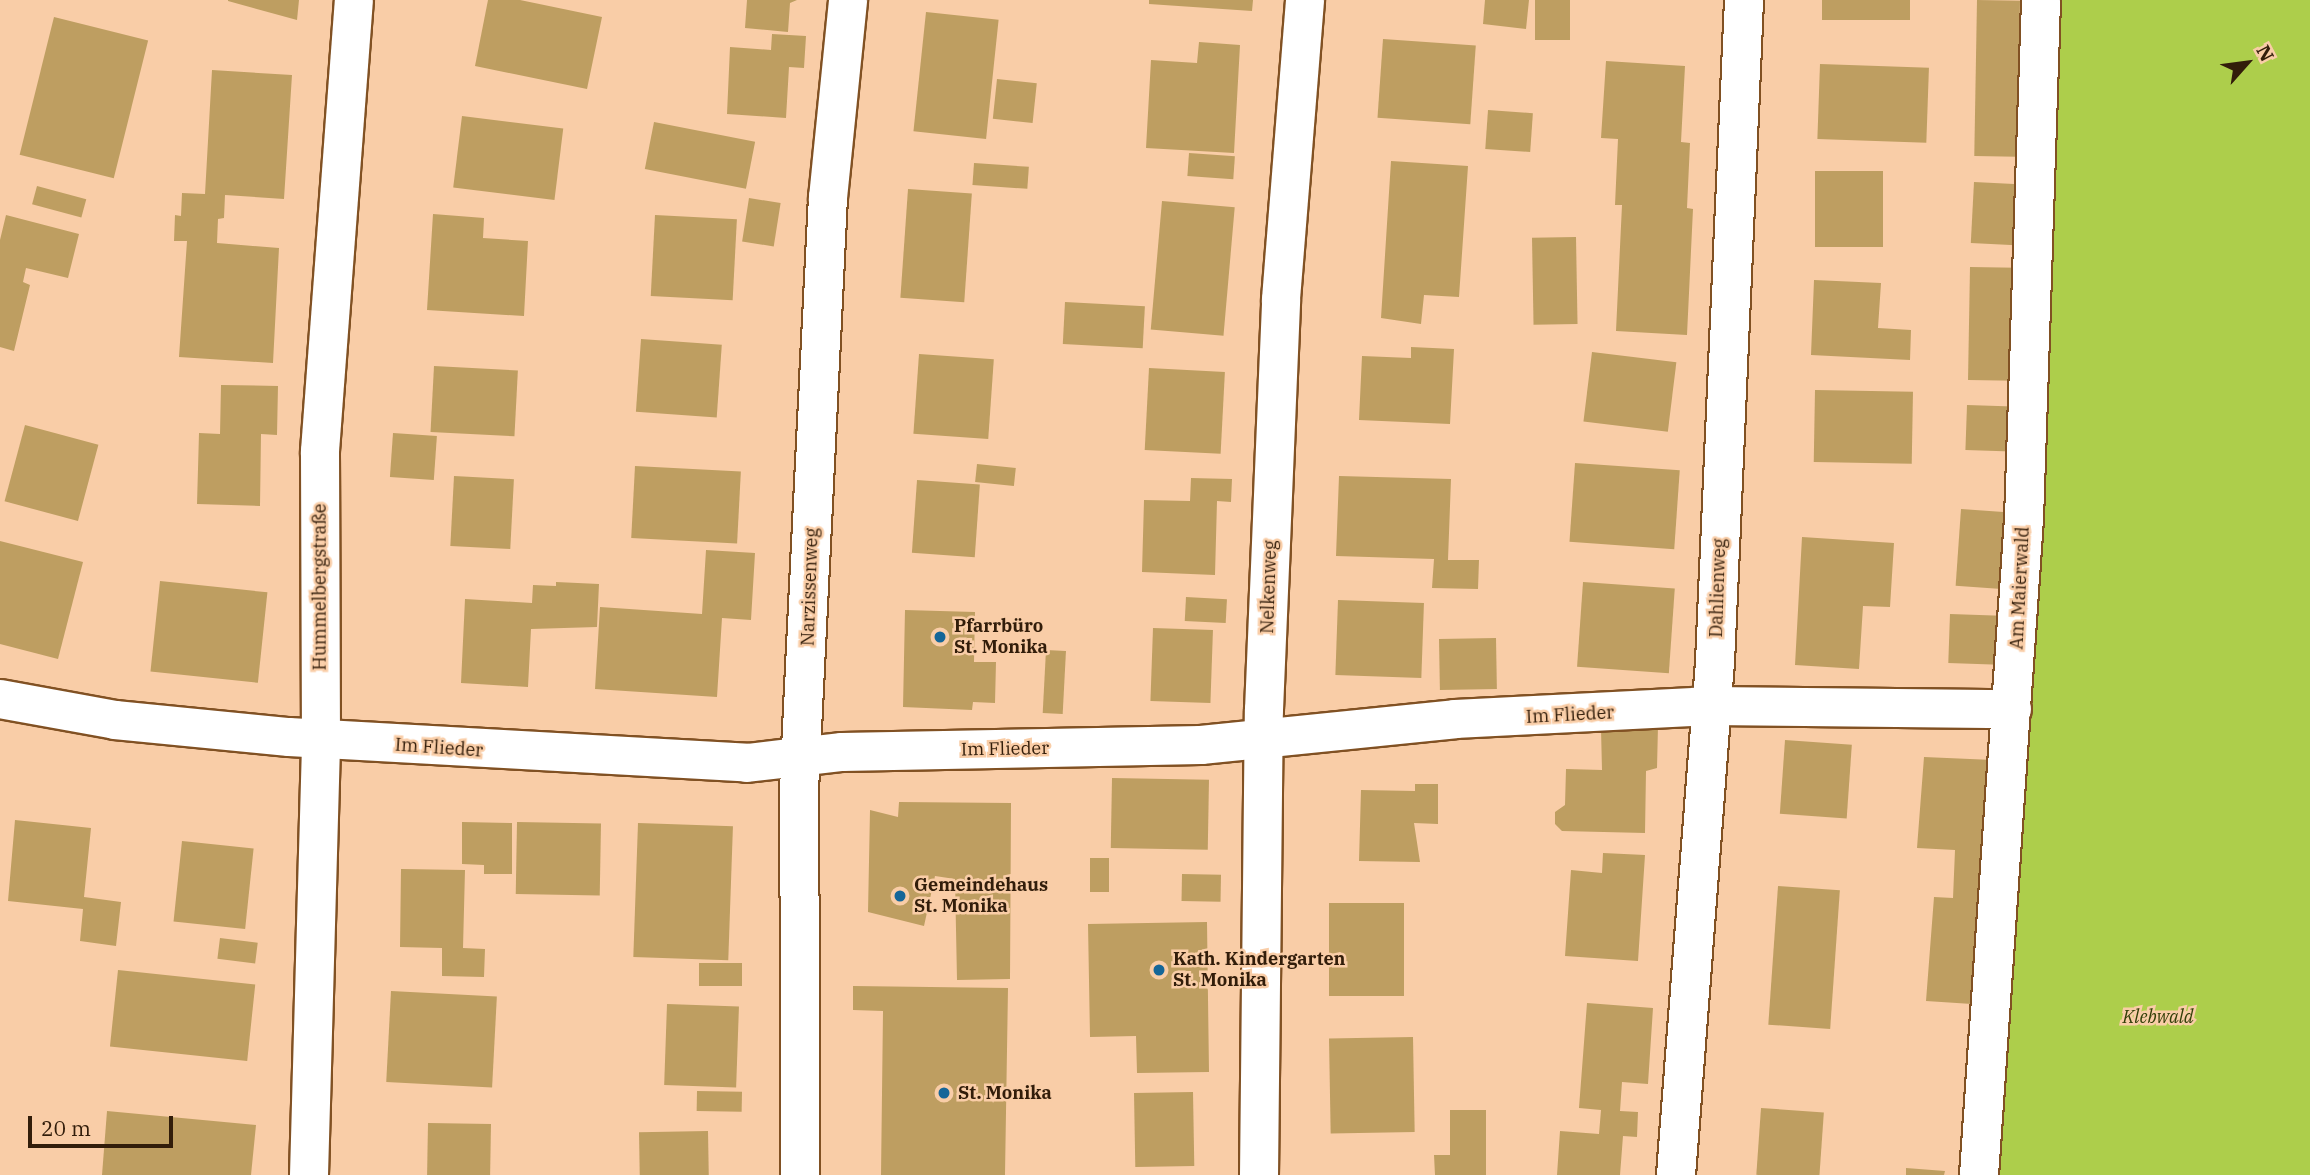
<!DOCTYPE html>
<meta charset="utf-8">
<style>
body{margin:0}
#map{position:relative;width:2310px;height:1175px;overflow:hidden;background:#f9cda7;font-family:"IBM Plex Serif",serif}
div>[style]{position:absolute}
.green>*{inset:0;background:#adce4b}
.building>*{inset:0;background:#be9e61;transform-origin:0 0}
.roads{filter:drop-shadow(2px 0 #815123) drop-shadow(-2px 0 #815123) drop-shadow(0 2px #815123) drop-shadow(0 -2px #815123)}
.minor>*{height:38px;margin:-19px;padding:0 19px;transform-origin:19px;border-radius:19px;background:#fff}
.dots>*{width:19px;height:19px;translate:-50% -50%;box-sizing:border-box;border:4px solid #f9cda7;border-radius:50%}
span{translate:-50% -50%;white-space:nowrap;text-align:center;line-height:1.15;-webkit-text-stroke:5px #f9cda7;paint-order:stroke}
.street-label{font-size:18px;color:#321d0a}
.poi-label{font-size:18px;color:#321d0a;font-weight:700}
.left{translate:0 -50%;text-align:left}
.park-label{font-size:18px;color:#323f07;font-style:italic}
.north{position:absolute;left:2212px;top:28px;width:70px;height:70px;-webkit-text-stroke:5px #f9cda7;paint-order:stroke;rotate:62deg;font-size:19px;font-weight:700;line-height:28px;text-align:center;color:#321d0a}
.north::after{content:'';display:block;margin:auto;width:24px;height:32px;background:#321d0a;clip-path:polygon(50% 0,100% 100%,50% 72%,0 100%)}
.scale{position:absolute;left:28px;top:1116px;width:145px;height:32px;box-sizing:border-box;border:4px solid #321d0a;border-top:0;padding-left:9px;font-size:21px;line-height:24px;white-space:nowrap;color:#321d0a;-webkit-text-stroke:5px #f9cda7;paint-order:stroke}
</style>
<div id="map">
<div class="green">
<i style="clip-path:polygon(2056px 0,2310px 0,2310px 1175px,1991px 1175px)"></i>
</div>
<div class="building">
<i style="clip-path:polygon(228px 0,299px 0,297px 20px,228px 1px)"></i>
<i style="clip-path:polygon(488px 0,520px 0,602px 17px,587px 89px,475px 66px)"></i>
<i style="clip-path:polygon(747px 0,797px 0,790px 3px,788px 32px,745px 28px)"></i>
<i style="clip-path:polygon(1149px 0,1253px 0,1252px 11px,1149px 4px)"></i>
<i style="clip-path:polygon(1485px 0,1529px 0,1526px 29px,1483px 24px)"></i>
<i style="left:1535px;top:0;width:35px;height:40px"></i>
<i style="left:1822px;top:0;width:88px;height:20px"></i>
<i style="left:1977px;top:0;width:43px;height:156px;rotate:1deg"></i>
<i style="left:926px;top:12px;width:73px;height:120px;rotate:6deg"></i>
<i style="left:54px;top:17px;width:97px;height:142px;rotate:14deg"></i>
<i style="clip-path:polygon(772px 34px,806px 36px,804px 68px,789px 67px,786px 118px,727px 114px,730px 47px,771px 50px)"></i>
<i style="left:1383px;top:39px;width:93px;height:79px;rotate:4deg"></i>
<i style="clip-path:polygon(1199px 42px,1240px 45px,1234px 153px,1146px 148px,1151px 60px,1197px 63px)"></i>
<i style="clip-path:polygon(1606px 61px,1685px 66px,1681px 142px,1690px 143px,1687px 208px,1693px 209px,1687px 335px,1616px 331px,1622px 205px,1615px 205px,1618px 139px,1601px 138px)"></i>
<i style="left:1820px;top:64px;width:109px;height:75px;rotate:2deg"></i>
<i style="clip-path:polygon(212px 70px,292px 75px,284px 199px,225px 195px,224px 218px,218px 219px,217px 243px,279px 248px,273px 363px,179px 357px,187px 241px,174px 241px,175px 215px,181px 216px,182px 193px,205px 194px)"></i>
<i style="left:997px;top:79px;width:40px;height:40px;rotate:6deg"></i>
<i style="left:1488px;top:110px;width:45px;height:39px;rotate:4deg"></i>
<i style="left:462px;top:116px;width:102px;height:72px;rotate:7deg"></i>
<i style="left:654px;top:122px;width:103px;height:48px;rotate:11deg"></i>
<i style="left:1189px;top:153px;width:46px;height:23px;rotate:4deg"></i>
<i style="clip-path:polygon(1391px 161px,1468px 166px,1459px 297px,1424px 295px,1421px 324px,1381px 318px)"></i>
<i style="left:974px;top:163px;width:55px;height:22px;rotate:4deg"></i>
<i style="left:1815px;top:171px;width:68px;height:76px"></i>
<i style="left:1974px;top:182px;width:45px;height:61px;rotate:3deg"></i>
<i style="left:37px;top:186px;width:51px;height:19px;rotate:15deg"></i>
<i style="left:908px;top:189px;width:64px;height:109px;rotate:4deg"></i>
<i style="left:749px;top:198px;width:32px;height:44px;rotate:9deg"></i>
<i style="left:1162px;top:201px;width:73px;height:129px;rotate:5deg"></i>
<i style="clip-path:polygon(433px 214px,484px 218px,483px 238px,528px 241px,524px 316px,427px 310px)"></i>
<i style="clip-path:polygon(6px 215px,79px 234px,68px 278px,26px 268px,23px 282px,30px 285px,14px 351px,0 347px,0 240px)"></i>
<i style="left:655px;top:215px;width:82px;height:81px;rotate:3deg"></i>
<i style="left:1576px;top:237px;width:87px;height:44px;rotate:89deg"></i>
<i style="left:1970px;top:267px;width:47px;height:113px;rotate:1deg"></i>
<i style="clip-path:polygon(1814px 280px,1881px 283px,1878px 328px,1911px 330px,1910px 360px,1811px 355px)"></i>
<i style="left:1065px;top:302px;width:80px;height:42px;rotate:3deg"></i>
<i style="left:641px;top:339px;width:81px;height:73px;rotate:4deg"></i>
<i style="clip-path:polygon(1411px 347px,1454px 349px,1450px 424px,1359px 420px,1362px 356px,1411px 358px)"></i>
<i style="left:1592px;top:352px;width:85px;height:70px;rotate:7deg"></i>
<i style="left:919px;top:354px;width:75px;height:80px;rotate:4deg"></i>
<i style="left:434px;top:366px;width:84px;height:66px;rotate:3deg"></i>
<i style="left:1149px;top:368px;width:76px;height:82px;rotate:3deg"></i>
<i style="clip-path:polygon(221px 385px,278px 386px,277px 435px,261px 434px,260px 506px,197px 504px,199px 433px,220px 434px)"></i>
<i style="left:1815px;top:390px;width:98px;height:72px;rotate:1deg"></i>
<i style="left:1967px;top:405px;width:46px;height:45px;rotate:2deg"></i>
<i style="left:25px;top:425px;width:76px;height:79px;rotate:15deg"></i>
<i style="left:393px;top:433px;width:44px;height:44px;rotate:4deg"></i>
<i style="left:1575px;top:463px;width:105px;height:79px;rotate:4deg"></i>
<i style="left:977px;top:464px;width:39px;height:18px;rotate:6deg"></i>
<i style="left:635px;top:466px;width:106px;height:72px;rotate:3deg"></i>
<i style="left:454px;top:476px;width:60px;height:70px;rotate:3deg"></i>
<i style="clip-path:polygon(1339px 476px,1451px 479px,1448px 560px,1479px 560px,1478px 589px,1432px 588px,1434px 559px,1336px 556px)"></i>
<i style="clip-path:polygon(1191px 478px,1232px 479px,1231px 502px,1217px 501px,1215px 575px,1142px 572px,1144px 500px,1190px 501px)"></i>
<i style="left:917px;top:480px;width:63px;height:73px;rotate:4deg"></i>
<i style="left:1961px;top:509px;width:46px;height:77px;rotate:4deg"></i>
<i style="clip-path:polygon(1802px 537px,1894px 543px,1890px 607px,1863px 606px,1859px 669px,1795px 665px)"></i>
<i style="clip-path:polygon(0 541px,83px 562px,58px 659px,0 644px)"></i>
<i style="clip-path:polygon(706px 550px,755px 553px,751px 620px,722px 618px,717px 697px,595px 689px,600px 607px,702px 614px)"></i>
<i style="left:160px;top:581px;width:108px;height:91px;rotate:6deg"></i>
<i style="clip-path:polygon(556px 582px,599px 584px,597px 627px,531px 629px,528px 687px,461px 683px,465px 599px,532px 603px,533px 585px,556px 586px)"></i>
<i style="left:1583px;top:582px;width:92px;height:85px;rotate:4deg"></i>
<i style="left:1186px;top:597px;width:41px;height:24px;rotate:3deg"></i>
<i style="left:1338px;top:600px;width:86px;height:75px;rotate:2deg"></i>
<i style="clip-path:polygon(905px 610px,975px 612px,974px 662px,996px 662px,995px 703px,973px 702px,972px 710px,903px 707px)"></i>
<i style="left:1950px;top:614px;width:51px;height:49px;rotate:2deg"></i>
<i style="left:1153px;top:628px;width:60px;height:73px;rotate:2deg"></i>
<i style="left:1496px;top:638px;width:51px;height:57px;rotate:89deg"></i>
<i style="left:1046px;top:650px;width:20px;height:63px;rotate:3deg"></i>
<i style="clip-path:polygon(1658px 726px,1657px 768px,1646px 771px,1645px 833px,1562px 831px,1555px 824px,1555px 812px,1565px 805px,1566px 769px,1602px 770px,1601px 729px)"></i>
<i style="left:1785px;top:740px;width:67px;height:74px;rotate:4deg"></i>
<i style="clip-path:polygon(1924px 757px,1993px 760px,1972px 1004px,1926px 1001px,1934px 897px,1953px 898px,1955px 850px,1917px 848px)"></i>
<i style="left:1112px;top:778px;width:97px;height:70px;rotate:1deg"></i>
<i style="clip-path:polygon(1415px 784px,1438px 784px,1438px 824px,1414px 823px,1420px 862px,1359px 861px,1361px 790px,1415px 791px)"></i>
<i style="clip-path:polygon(899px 802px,1011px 803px,1010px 979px,957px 980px,955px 879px,935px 876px,924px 926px,868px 912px,870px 810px,898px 817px)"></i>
<i style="clip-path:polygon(15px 820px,91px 828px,84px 897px,121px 902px,116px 946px,80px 941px,83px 909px,8px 901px)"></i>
<i style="clip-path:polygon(462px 822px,512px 823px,512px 874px,484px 874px,484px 865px,462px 864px)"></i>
<i style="left:517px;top:822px;width:84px;height:72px;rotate:1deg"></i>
<i style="left:638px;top:823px;width:95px;height:134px;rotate:2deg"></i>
<i style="left:182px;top:841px;width:72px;height:81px;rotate:6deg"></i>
<i style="clip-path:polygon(1603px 853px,1645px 855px,1638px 961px,1565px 956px,1571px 870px,1602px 873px)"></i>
<i style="left:1090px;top:858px;width:19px;height:34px"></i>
<i style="clip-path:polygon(401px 869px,465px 870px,463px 948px,485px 949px,484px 977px,442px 976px,442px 948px,400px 947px)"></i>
<i style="left:1182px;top:874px;width:39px;height:27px;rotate:1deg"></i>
<i style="left:1778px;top:886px;width:62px;height:139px;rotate:4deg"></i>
<i style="left:1329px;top:903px;width:75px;height:93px"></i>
<i style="clip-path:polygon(1207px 922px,1209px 1072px,1137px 1073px,1136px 1036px,1090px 1037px,1088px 924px)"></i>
<i style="left:220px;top:938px;width:38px;height:21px;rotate:7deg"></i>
<i style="left:699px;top:963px;width:43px;height:23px"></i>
<i style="left:118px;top:970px;width:138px;height:77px;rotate:6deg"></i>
<i style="clip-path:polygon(853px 986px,1008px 988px,1005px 1175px,881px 1175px,883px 1011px,853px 1010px)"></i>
<i style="left:391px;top:991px;width:106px;height:91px;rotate:3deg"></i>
<i style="clip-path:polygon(1587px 1003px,1653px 1008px,1648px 1084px,1622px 1082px,1620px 1111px,1638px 1112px,1637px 1137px,1623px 1136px,1620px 1175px,1557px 1175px,1560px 1131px,1599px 1134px,1601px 1110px,1579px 1108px)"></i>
<i style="left:667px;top:1004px;width:72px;height:81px;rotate:2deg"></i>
<i style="left:1413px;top:1037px;width:95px;height:84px;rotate:89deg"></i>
<i style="left:697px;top:1091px;width:45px;height:20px;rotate:1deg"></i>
<i style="left:1193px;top:1092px;width:74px;height:59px;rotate:89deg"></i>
<i style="left:1761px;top:1108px;width:63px;height:67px;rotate:4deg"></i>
<i style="clip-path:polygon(1450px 1110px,1486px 1110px,1486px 1175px,1435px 1175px,1434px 1155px,1450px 1155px)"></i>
<i style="clip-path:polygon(107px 1111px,256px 1125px,251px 1175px,102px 1175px)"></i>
<i style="left:428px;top:1123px;width:63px;height:52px;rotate:1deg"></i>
<i style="left:708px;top:1131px;width:44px;height:69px;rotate:89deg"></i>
<i style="clip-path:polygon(1906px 1168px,1945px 1171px,1944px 1175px,1906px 1175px)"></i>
</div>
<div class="roads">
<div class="minor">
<i style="left:0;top:699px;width:117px;rotate:10.3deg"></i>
<i style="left:115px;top:720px;width:175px;rotate:5.6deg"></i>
<i style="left:289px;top:737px;width:459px;rotate:3.2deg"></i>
<i style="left:747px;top:763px;width:96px;rotate:-6.6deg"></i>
<i style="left:842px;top:752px;width:359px;rotate:-1.1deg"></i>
<i style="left:1201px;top:745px;width:255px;rotate:-5.8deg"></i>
<i style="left:1455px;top:719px;width:257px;rotate:-2.9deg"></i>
<i style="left:1712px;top:706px;width:300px;rotate:0.6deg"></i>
<i style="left:309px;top:1175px;width:435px;rotate:-88.4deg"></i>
<i style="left:321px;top:740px;width:289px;rotate:-90.2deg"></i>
<i style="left:320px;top:451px;width:452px;rotate:-85.7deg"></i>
<i style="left:800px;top:1175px;width:385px;rotate:-90.1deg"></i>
<i style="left:799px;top:790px;width:593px;rotate:-87.2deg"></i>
<i style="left:828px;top:198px;width:199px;rotate:-84.2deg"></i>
<i style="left:1259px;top:1175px;width:465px;rotate:-89.4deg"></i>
<i style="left:1264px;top:710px;width:411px;rotate:-87.6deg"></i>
<i style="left:1281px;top:299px;width:300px;rotate:-85.4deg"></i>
<i style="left:1676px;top:1175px;width:514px;rotate:-85.65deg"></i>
<i style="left:1715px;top:662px;width:663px;rotate:-87.49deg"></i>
<i style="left:1979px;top:1175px;width:658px;rotate:-86.08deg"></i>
<i style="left:2024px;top:519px;width:519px;rotate:-88.12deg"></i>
</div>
</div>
<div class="dots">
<i style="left:940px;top:637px;background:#166698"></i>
<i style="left:900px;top:896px;background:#166698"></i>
<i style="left:1159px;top:970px;background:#166698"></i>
<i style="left:944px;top:1093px;background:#166698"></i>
</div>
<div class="street-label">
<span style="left:320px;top:587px;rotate:-90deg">Hummelbergstraße</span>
<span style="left:810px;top:587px;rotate:-88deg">Narzissenweg</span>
<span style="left:1269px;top:587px;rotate:-88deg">Nelkenweg</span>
<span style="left:1718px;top:588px;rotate:-88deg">Dahlienweg</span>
<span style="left:2020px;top:588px;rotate:-87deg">Am Maierwald</span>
<span style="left:1570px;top:715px;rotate:-3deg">Im Flieder</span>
<span style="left:439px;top:748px;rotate:4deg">Im Flieder</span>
<span style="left:1005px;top:749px;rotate:-1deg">Im Flieder</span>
</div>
<div class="poi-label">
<span class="left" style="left:954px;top:637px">Pfarrbüro<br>St. Monika</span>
<span class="left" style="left:914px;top:896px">Gemeindehaus<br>St. Monika</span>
<span class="left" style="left:1173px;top:970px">Kath. Kindergarten<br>St. Monika</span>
<span class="left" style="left:958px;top:1093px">St. Monika</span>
</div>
<div class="park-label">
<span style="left:2158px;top:1017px">Klebwald</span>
</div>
<div class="north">N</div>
<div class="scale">20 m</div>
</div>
